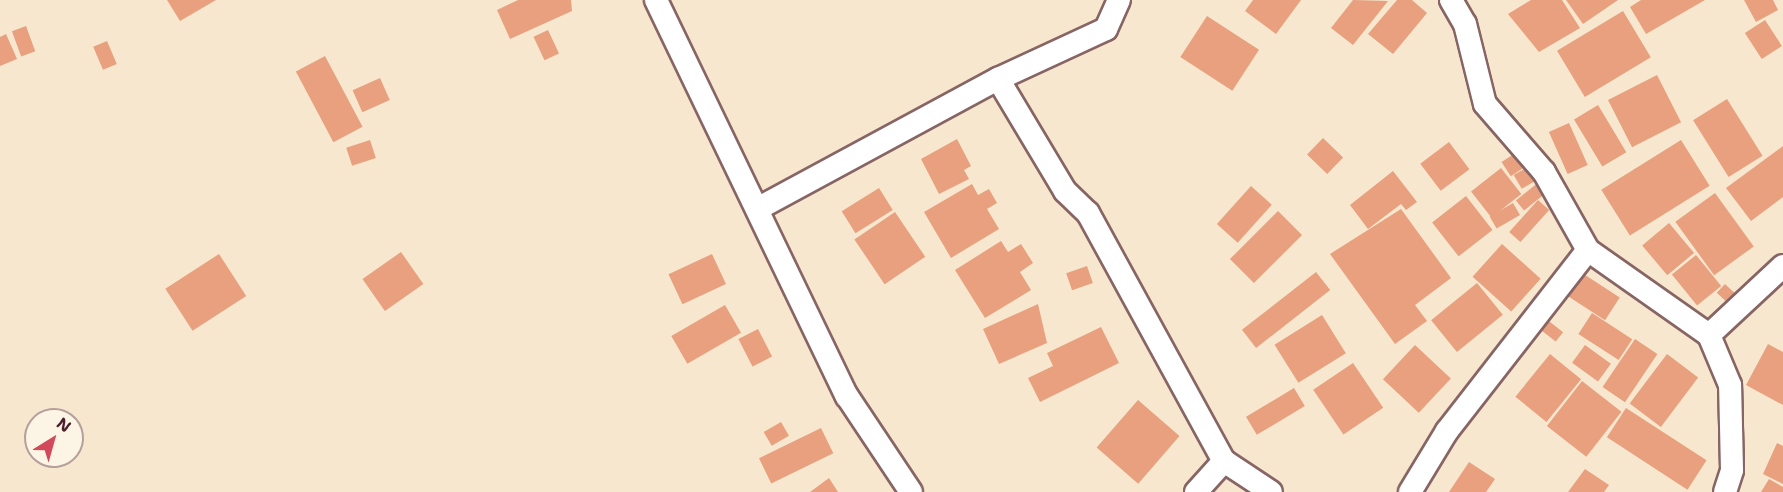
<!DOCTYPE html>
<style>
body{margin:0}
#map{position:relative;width:1783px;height:492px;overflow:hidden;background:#f7e7cf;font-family:"Shantell Sans",sans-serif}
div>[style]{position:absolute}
.building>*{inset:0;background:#e8a07e;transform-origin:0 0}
.roads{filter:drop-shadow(2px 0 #876564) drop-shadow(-2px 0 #876564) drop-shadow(0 2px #876564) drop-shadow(0 -2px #876564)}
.street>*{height:22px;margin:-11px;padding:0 11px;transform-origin:11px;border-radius:11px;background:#fff}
span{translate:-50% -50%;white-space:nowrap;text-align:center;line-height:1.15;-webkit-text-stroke:4.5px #fcf5e5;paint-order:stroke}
.north{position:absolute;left:24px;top:408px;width:60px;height:60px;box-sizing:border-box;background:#fcf5e5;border:2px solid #b59f9b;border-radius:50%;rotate:37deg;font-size:16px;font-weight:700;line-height:24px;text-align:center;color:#4a1f2b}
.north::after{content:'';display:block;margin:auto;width:21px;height:27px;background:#d1495b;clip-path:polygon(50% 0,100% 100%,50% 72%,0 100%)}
</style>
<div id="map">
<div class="building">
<i style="clip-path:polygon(167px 0,216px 0,180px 21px)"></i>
<i style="clip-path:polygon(518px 0,571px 0,572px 11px,510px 39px,497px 10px)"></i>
<i style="clip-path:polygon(1253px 0,1301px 0,1276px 34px,1245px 11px)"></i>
<i style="clip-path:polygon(1353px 0,1388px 1px,1353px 45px,1331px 28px)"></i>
<i style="clip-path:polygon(1397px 0,1412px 0,1427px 13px,1393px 54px,1368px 34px)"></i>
<i style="clip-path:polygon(1531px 0,1562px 0,1580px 28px,1539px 52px,1508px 14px)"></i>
<i style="clip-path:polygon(1566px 0,1618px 0,1583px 24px)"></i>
<i style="clip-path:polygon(1641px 0,1705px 0,1646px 34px,1630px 7px)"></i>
<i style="clip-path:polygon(1744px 0,1773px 0,1778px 10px,1756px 22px)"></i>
<i style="left:1623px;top:11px;width:54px;height:77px;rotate:59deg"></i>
<i style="left:1207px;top:16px;width:62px;height:49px;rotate:33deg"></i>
<i style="left:1765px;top:20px;width:31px;height:24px;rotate:57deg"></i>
<i style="left:26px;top:26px;width:27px;height:15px;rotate:70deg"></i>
<i style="left:548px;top:30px;width:26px;height:16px;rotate:65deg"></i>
<i style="clip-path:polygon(6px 34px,17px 59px,0 66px,0 37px)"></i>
<i style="left:107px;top:41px;width:25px;height:15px;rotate:67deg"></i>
<i style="left:325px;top:56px;width:80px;height:33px;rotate:62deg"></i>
<i style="left:1657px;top:75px;width:53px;height:55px;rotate:63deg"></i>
<i style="left:380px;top:78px;width:24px;height:30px;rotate:66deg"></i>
<i style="left:1727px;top:99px;width:67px;height:40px;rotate:58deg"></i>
<i style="left:1598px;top:105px;width:55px;height:28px;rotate:59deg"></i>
<i style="left:1569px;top:123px;width:46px;height:22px;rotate:66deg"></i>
<i style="left:1323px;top:138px;width:28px;height:23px;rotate:44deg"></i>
<i style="clip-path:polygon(957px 139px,971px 166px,964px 170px,969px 179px,939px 194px,921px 159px)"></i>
<i style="left:370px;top:140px;width:19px;height:25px;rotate:72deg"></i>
<i style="left:1681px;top:140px;width:54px;height:94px;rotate:58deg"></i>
<i style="left:1449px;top:142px;width:34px;height:36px;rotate:53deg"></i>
<i style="clip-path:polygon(1783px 146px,1783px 197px,1751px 221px,1726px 188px)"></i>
<i style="left:1520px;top:150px;width:17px;height:22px;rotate:57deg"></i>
<i style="left:1531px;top:165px;width:16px;height:20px;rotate:60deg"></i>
<i style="left:1501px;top:168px;width:33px;height:38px;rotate:52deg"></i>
<i style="clip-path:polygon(1393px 171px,1417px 202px,1406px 210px,1401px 204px,1368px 229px,1350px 205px)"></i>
<i style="left:1540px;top:181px;width:13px;height:31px;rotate:51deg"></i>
<i style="clip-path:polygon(972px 184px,978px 195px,989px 189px,997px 203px,987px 209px,999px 229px,951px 258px,924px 212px)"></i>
<i style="left:1251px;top:186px;width:28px;height:51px;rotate:42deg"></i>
<i style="left:879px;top:188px;width:26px;height:44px;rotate:58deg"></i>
<i style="left:1715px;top:193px;width:66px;height:49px;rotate:54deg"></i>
<i style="left:1466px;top:196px;width:43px;height:43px;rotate:52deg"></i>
<i style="left:1538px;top:200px;width:15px;height:43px;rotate:42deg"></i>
<i style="left:1513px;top:203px;width:14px;height:27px;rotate:60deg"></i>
<i style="clip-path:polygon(1401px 209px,1451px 278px,1415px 305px,1427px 321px,1395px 344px,1330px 254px)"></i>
<i style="left:1278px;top:211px;width:34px;height:68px;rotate:45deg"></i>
<i style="left:895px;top:212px;width:54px;height:49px;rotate:56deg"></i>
<i style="left:1669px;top:223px;width:39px;height:35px;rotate:50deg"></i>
<i style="clip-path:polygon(1001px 241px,1008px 252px,1021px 244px,1033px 263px,1020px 272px,1031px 290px,985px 318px,955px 270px)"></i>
<i style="left:1502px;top:244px;width:52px;height:44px;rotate:42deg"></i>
<i style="left:401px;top:252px;width:39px;height:47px;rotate:55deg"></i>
<i style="left:219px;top:254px;width:50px;height:64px;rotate:57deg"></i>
<i style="left:712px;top:254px;width:33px;height:48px;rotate:65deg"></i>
<i style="left:1696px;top:255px;width:40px;height:31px;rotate:51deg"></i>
<i style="left:1087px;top:266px;width:18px;height:22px;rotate:71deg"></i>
<i style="left:1316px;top:272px;width:23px;height:94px;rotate:52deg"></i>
<i style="left:1582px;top:273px;width:45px;height:27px;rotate:33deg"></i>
<i style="left:1477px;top:283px;width:41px;height:59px;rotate:51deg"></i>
<i style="left:1725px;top:284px;width:16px;height:12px;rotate:43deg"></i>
<i style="clip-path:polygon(1038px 304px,1047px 343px,999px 364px,983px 329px)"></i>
<i style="left:725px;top:305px;width:32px;height:62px;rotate:60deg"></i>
<i style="left:1592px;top:313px;width:48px;height:25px;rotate:33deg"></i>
<i style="left:1322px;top:315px;width:45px;height:56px;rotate:58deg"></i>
<i style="left:1545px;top:318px;width:23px;height:12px;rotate:38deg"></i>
<i style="clip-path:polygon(1101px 327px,1119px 363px,1040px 402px,1028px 378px,1053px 366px,1047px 353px)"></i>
<i style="left:758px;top:329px;width:31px;height:22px;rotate:63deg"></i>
<i style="left:1635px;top:339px;width:27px;height:58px;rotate:34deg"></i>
<i style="clip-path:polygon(1768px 344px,1783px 352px,1783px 405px,1746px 385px)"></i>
<i style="left:1415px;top:345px;width:49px;height:47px;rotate:43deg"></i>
<i style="left:1585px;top:345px;width:32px;height:22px;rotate:36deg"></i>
<i style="left:1550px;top:354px;width:40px;height:55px;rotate:39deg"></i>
<i style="left:1667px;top:354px;width:39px;height:62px;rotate:37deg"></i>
<i style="left:1353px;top:363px;width:54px;height:48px;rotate:56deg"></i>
<i style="left:1582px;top:381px;width:50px;height:57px;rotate:38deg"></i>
<i style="left:1294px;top:388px;width:21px;height:56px;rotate:59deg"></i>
<i style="left:1138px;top:400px;width:55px;height:63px;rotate:41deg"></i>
<i style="left:1626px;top:408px;width:96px;height:35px;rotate:33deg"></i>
<i style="left:781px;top:422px;width:16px;height:20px;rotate:60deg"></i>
<i style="left:821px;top:428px;width:28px;height:69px;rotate:64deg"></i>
<i style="clip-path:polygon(1777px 443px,1783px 446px,1783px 484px,1763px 474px)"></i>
<i style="clip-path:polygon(1469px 462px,1495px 479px,1486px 492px,1449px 492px)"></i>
<i style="clip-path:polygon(1585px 469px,1609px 485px,1604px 492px,1568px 492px)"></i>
<i style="clip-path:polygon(829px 478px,838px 492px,810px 492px)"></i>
<i style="clip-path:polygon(1769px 479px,1783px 487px,1783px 492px,1761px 492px)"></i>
</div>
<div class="roads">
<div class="street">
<i style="left:656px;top:0;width:440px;rotate:64.3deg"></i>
<i style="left:847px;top:396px;width:115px;rotate:56.3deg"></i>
<i style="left:1451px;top:0;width:28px;rotate:60deg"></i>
<i style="left:1465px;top:24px;width:82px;rotate:76deg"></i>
<i style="left:1485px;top:104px;width:90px;rotate:49.1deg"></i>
<i style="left:1544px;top:172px;width:90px;rotate:60.6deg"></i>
<i style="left:1588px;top:250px;width:148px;rotate:35.1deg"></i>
<i style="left:998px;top:79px;width:131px;rotate:59.1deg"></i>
<i style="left:1065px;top:191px;width:32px;rotate:44deg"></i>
<i style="left:1088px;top:213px;width:283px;rotate:61.3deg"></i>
<i style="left:1224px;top:461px;width:56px;rotate:33.4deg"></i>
<i style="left:759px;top:208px;width:272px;rotate:-28.4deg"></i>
<i style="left:998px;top:79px;width:119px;rotate:-24.8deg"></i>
<i style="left:1106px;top:29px;width:32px;rotate:-66deg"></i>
<i style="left:1196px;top:492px;width:42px;rotate:-47.9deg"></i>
<i style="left:1410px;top:492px;width:71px;rotate:-58.8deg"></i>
<i style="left:1447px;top:431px;width:229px;rotate:-52.1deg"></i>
<i style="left:1725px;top:492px;width:23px;rotate:-72deg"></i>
<i style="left:1732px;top:470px;width:85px;rotate:-91.3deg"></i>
<i style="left:1730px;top:385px;width:54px;rotate:-112.8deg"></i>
<i style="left:1709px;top:335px;width:101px;rotate:-43deg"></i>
</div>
</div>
<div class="north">N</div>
</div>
